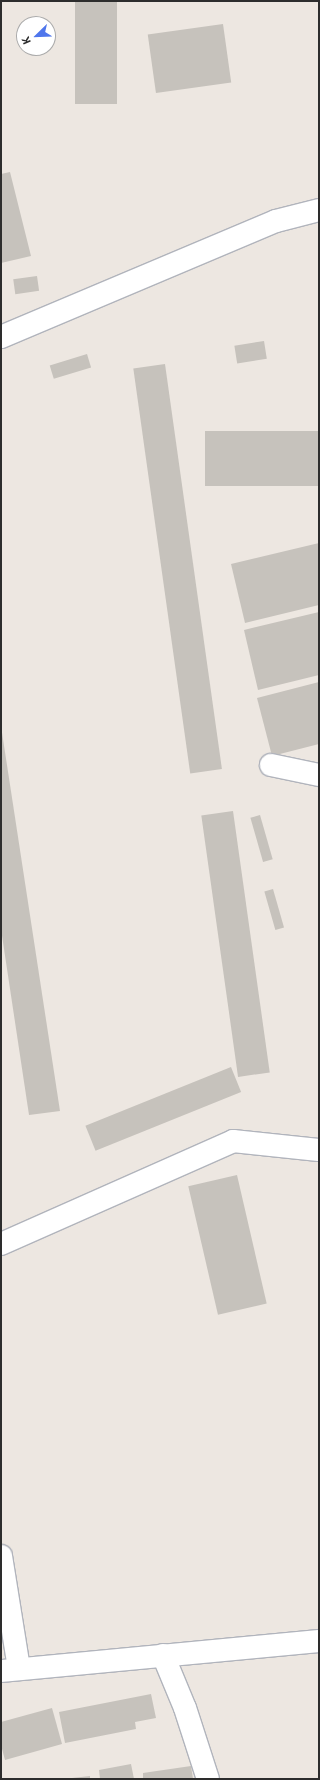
<!DOCTYPE html>
<style>
body{margin:0}
#map{position:relative;width:320px;height:1780px;overflow:hidden;background:#ede7e1;font-family:"PT Sans",sans-serif}
div>[style]{position:absolute}
.building>*{inset:0;background:#c6c2bc;transform-origin:0 0}
.roads{filter:drop-shadow(1px 0 #b1b4bc) drop-shadow(-1px 0 #b1b4bc) drop-shadow(0 1px #b1b4bc) drop-shadow(0 -1px #b1b4bc)}
.minor>*{height:22px;margin:-11px;padding:0 11px;transform-origin:11px;border-radius:11px;background:#fff}
span{translate:-50% -50%;white-space:nowrap;text-align:center;line-height:1.15;-webkit-text-stroke:3px #fff;paint-order:stroke}
.frame{position:absolute;inset:0;border:2px solid #2d2d2d;pointer-events:none}
.north{position:absolute;left:16px;top:16px;width:40px;height:40px;box-sizing:border-box;background:#fff;border:1px solid #ababab;border-radius:50%;rotate:247deg;font-size:11px;font-weight:700;line-height:16px;text-align:center;color:#2d2d2d}
.north::after{content:'';display:block;margin:auto;width:14px;height:18px;background:#4f76ec;clip-path:polygon(50% 0,100% 100%,50% 72%,0 100%)}
</style>
<div id="map">
<div class="building">
<i style="left:75px;top:1px;width:42px;height:103px"></i>
<i style="left:223px;top:24px;width:59px;height:76px;rotate:82deg"></i>
<i style="clip-path:polygon(10px 172px,31px 256px,1px 263px,1px 174px)"></i>
<i style="left:37px;top:276px;width:15px;height:24px;rotate:82deg"></i>
<i style="left:264px;top:341px;width:18px;height:30px;rotate:81deg"></i>
<i style="left:87px;top:354px;width:14px;height:39px;rotate:73deg"></i>
<i style="left:165px;top:364px;width:409px;height:32px;rotate:82deg"></i>
<i style="left:319px;top:431px;width:55px;height:114px;rotate:90deg"></i>
<i style="clip-path:polygon(319px 543px,319px 605px,245px 623px,231px 564px)"></i>
<i style="clip-path:polygon(319px 612px,319px 675px,258px 690px,244px 630px)"></i>
<i style="clip-path:polygon(319px 682px,319px 744px,272px 756px,257px 698px)"></i>
<i style="clip-path:polygon(1px 726px,60px 1111px,29px 1115px,1px 929px)"></i>
<i style="left:233px;top:811px;width:264px;height:32px;rotate:82deg"></i>
<i style="left:260px;top:815px;width:46px;height:10px;rotate:74deg"></i>
<i style="left:273px;top:889px;width:40px;height:9px;rotate:74deg"></i>
<i style="left:231px;top:1067px;width:27px;height:157px;rotate:68deg"></i>
<i style="left:237px;top:1175px;width:132px;height:50px;rotate:77deg"></i>
<i style="clip-path:polygon(151px 1694px,156px 1718px,135px 1722px,136px 1729px,65px 1743px,59px 1712px)"></i>
<i style="clip-path:polygon(52px 1708px,62px 1744px,5px 1760px,1px 1745px,1px 1722px)"></i>
<i style="clip-path:polygon(131px 1764px,134px 1779px,100px 1779px,99px 1770px)"></i>
<i style="clip-path:polygon(191px 1766px,193px 1779px,143px 1779px,143px 1773px)"></i>
<i style="clip-path:polygon(90px 1776px,90px 1779px,72px 1779px,72px 1778px)"></i>
</div>
<div class="roads">
<div class="minor">
<i style="left:1px;top:337px;width:298px;rotate:-22.9deg"></i>
<i style="left:276px;top:221px;width:44px;rotate:-14.3deg"></i>
<i style="left:271px;top:765px;width:49px;rotate:11.8deg"></i>
<i style="left:1px;top:1244px;width:254px;rotate:-23.9deg"></i>
<i style="left:233px;top:1141px;width:86px;rotate:6deg"></i>
<i style="left:1px;top:1556px;width:113px;rotate:80.9deg"></i>
<i style="left:163px;top:1655px;width:57px;rotate:67.5deg"></i>
<i style="left:185px;top:1708px;width:75px;rotate:72.1deg"></i>
<i style="left:1px;top:1671px;width:319px;rotate:-5.4deg"></i>
</div>
</div>
<div class="frame"></div>
<div class="north">K</div>
</div>
